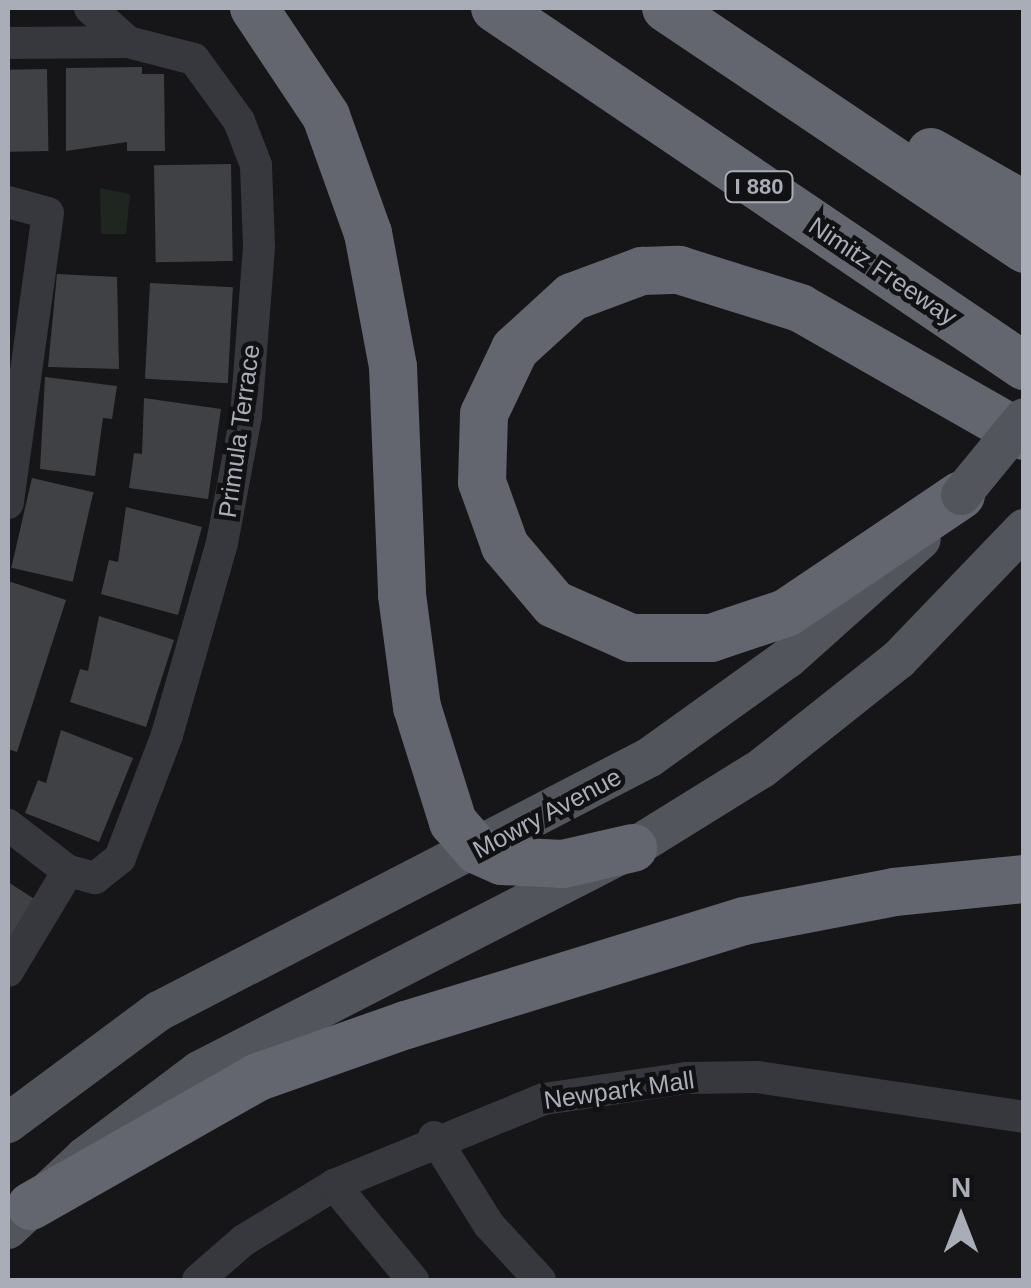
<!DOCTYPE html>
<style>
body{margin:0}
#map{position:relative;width:1031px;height:1288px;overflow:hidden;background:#161618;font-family:Arial,sans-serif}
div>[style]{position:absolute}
.green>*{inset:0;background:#1e261f}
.building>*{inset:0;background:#404145;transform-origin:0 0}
.minor>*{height:32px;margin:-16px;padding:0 16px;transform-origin:16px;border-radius:16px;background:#37383d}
.major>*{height:40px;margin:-20px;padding:0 20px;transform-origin:20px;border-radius:20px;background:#53555c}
.highway>*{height:48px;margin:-24px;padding:0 24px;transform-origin:24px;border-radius:24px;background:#63666e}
.major-bridge>*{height:40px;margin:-20px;padding:0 20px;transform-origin:20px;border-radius:20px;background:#53555c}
span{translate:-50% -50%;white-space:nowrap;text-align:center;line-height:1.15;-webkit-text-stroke:9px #111113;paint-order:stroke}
.shield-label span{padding:2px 8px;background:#111113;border:2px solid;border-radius:8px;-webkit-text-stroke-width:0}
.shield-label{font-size:22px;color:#a8adb8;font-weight:700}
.street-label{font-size:25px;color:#a8adb8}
.frame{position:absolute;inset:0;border:10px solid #a8adb8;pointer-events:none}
.north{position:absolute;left:911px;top:1168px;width:100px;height:100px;-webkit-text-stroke:8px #111113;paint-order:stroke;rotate:0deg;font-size:28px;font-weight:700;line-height:40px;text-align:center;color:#a8adb8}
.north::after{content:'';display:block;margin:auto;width:35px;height:45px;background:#a8adb8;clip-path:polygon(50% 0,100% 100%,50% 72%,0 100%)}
</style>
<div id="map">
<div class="green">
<i style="clip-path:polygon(100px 188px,130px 194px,126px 234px,101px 234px)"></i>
</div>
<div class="building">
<i style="clip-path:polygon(142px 67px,142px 74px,164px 74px,165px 151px,127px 151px,127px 142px,66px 151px,66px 68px)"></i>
<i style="left:47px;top:69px;width:82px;height:39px;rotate:89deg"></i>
<i style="left:231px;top:164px;width:97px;height:77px;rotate:89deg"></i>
<i style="clip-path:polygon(57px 274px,117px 277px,119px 369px,48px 367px)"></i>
<i style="left:150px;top:283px;width:83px;height:96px;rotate:3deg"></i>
<i style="clip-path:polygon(45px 377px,117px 386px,112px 419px,103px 418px,95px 476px,40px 469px)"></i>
<i style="clip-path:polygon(144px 398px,221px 409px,208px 499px,129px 488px,134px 453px,142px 454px)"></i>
<i style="left:32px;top:478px;width:63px;height:92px;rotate:13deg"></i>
<i style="clip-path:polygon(126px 507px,202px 527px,178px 615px,101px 594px,109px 560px,118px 562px)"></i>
<i style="clip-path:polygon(8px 581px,66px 600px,17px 752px,8px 749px)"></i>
<i style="clip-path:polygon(99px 616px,174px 640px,146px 727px,70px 702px,80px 669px,88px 671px)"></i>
<i style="clip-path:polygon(61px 730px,133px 758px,99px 842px,25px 813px,38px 780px,46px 783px)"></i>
<i style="clip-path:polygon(8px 882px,36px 900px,8px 946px)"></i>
</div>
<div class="minor">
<i style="left:90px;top:8px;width:51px;rotate:41.8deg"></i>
<i style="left:8px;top:43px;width:120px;rotate:-0.5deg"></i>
<i style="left:128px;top:42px;width:68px;rotate:14.4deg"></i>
<i style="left:194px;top:59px;width:77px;rotate:54deg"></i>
<i style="left:239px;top:121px;width:47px;rotate:68.9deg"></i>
<i style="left:256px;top:165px;width:82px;rotate:87.9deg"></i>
<i style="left:259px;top:247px;width:169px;rotate:94.4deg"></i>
<i style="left:246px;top:416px;width:129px;rotate:100.7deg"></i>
<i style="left:222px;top:543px;width:200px;rotate:106deg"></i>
<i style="left:167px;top:735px;width:132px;rotate:110.9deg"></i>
<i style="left:120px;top:858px;width:32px;rotate:141deg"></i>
<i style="left:95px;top:878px;width:28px;rotate:-165deg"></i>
<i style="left:68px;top:871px;width:76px;rotate:-142.5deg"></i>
<i style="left:8px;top:202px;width:41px;rotate:15.4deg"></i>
<i style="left:48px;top:213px;width:293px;rotate:97.9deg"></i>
<i style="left:8px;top:971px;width:117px;rotate:-59deg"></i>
<i style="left:434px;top:1137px;width:104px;rotate:58deg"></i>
<i style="left:489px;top:1225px;width:75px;rotate:47.2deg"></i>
<i style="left:334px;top:1185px;width:124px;rotate:50.3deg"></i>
<i style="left:198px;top:1280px;width:61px;rotate:-41deg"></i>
<i style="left:244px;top:1240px;width:105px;rotate:-31.4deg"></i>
<i style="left:334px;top:1185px;width:227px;rotate:-22.3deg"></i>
<i style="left:544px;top:1099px;width:144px;rotate:-8.4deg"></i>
<i style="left:686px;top:1078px;width:71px;rotate:-0.8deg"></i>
<i style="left:757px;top:1077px;width:270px;rotate:8.5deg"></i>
</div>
<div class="major">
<i style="left:8px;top:1123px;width:188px;rotate:-36.6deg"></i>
<i style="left:159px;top:1011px;width:553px;rotate:-27.35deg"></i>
<i style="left:650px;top:757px;width:170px;rotate:-35.7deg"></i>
<i style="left:788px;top:658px;width:178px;rotate:-41.8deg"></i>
<i style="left:8px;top:1229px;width:105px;rotate:-43.1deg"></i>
<i style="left:85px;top:1157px;width:143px;rotate:-37deg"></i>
<i style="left:199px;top:1071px;width:488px;rotate:-27.2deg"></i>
<i style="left:633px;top:848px;width:152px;rotate:-31.8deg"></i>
<i style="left:762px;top:768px;width:174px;rotate:-38.5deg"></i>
<i style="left:898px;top:660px;width:182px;rotate:-46.1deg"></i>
</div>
<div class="highway">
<i style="left:254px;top:8px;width:130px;rotate:56.3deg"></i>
<i style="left:326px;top:116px;width:124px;rotate:70.3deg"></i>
<i style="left:368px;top:233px;width:136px;rotate:79.4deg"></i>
<i style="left:393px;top:367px;width:228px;rotate:87.7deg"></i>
<i style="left:402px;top:595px;width:113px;rotate:82.4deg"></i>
<i style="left:417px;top:707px;width:121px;rotate:72.6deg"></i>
<i style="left:453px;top:822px;width:37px;rotate:49deg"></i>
<i style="left:477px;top:850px;width:27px;rotate:24deg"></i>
<i style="left:502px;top:861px;width:61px;rotate:2.8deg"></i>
<i style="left:563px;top:864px;width:72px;rotate:-12.9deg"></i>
<i style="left:495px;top:8px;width:639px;rotate:34.09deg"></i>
<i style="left:666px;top:8px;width:432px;rotate:33.9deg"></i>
<i style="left:931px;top:152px;width:107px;rotate:29.7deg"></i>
<i style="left:961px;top:495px;width:211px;rotate:146deg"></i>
<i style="left:786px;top:613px;width:79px;rotate:161.6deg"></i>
<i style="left:711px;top:638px;width:80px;rotate:180deg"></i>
<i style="left:631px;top:638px;width:84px;rotate:-156.2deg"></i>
<i style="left:554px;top:604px;width:76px;rotate:-130.2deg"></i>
<i style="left:505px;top:546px;width:68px;rotate:-109.8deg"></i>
<i style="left:482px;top:482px;width:68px;rotate:-88.3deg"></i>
<i style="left:484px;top:414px;width:72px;rotate:-64.5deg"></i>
<i style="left:515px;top:349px;width:77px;rotate:-42.4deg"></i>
<i style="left:572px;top:297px;width:75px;rotate:-20.4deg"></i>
<i style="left:642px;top:271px;width:37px;rotate:-2deg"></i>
<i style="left:679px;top:270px;width:127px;rotate:17.4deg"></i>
<i style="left:800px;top:308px;width:258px;rotate:29.7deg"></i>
<i style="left:31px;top:1206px;width:261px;rotate:-29.6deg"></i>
<i style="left:258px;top:1077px;width:157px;rotate:-19.4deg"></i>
<i style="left:406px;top:1025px;width:354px;rotate:-17.1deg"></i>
<i style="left:744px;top:921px;width:153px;rotate:-10.9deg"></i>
<i style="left:894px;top:892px;width:131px;rotate:-5.7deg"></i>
</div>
<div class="major-bridge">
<i style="left:961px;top:495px;width:99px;rotate:-50.7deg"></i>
</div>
<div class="shield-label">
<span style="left:759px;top:187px">I 880</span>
</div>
<div class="street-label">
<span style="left:883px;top:271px;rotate:34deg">Nimitz Freeway</span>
<span style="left:239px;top:431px;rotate:-82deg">Primula Terrace</span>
<span style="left:547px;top:813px;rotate:-28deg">Mowry Avenue</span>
<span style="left:619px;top:1090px;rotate:-8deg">Newpark Mall</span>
</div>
<div class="frame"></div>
<div class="north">N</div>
</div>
